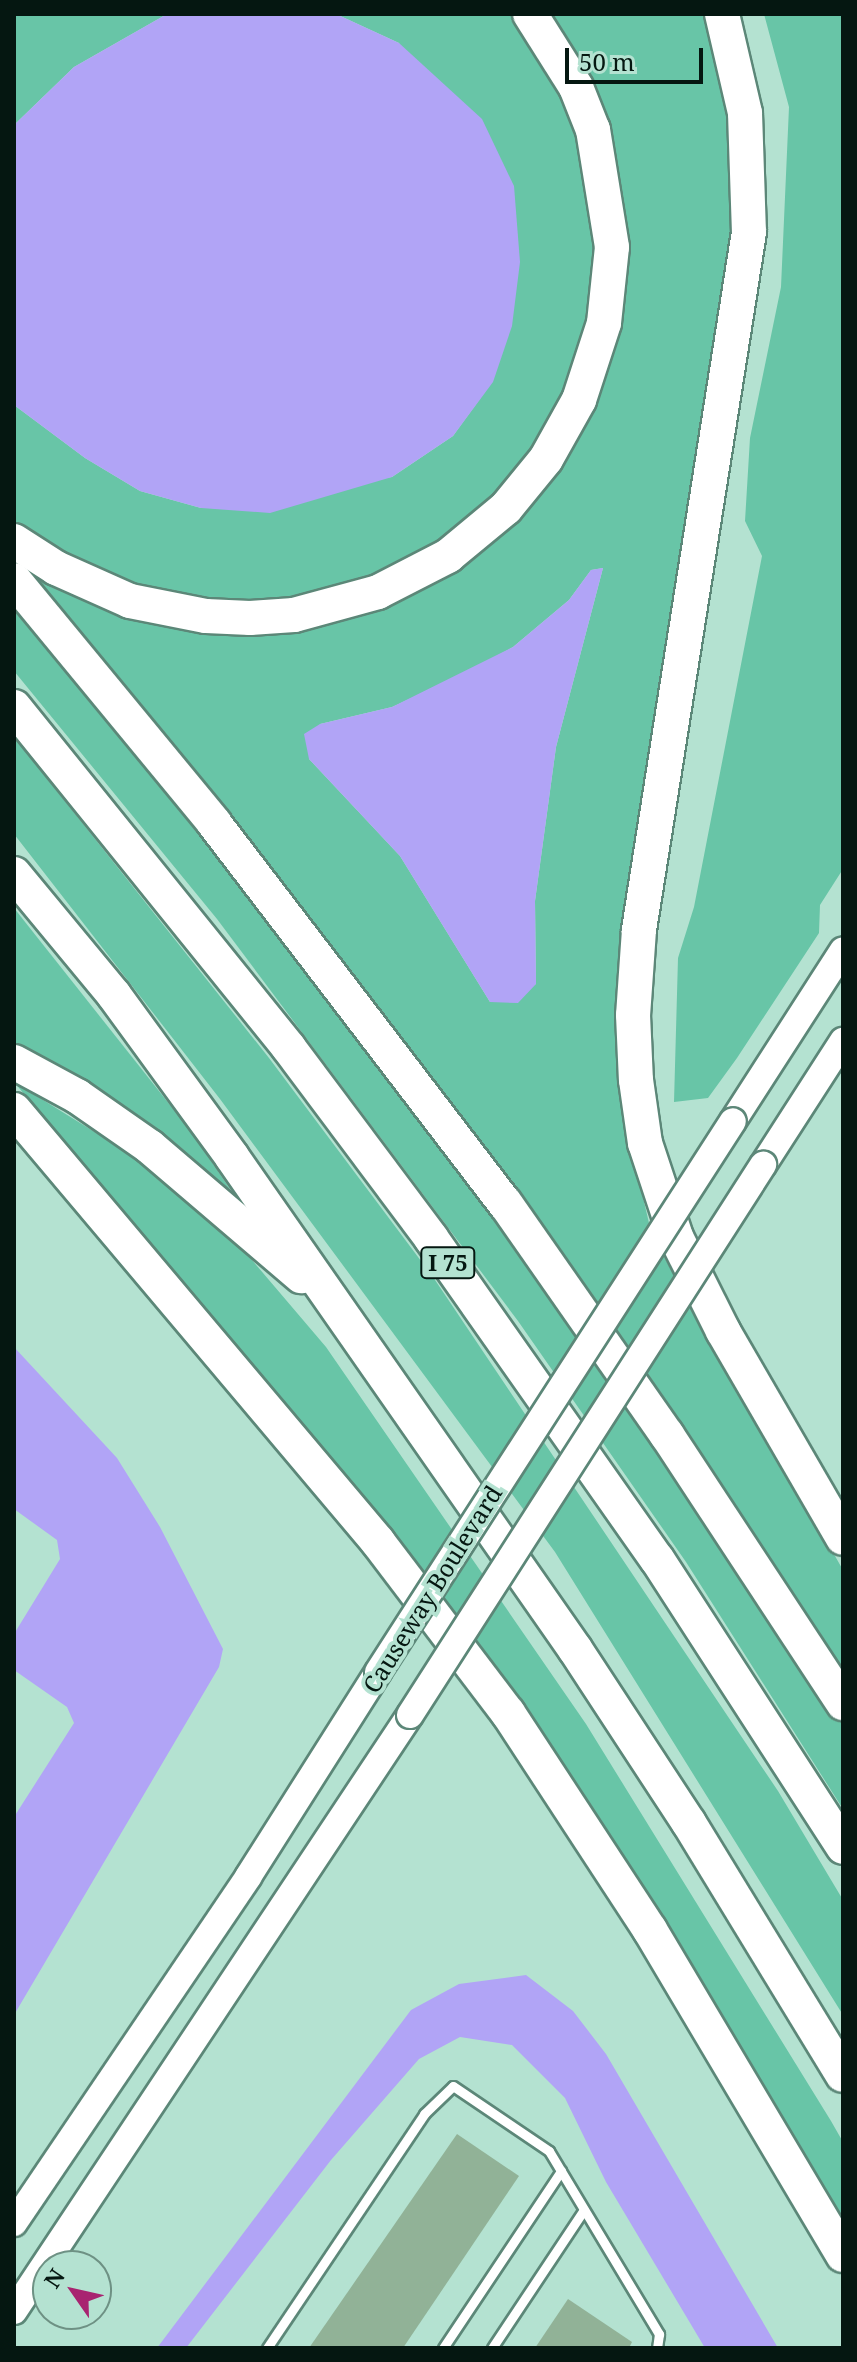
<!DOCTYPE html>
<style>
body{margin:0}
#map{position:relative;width:857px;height:2362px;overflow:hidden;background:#b4e2d1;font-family:"Noto Serif",serif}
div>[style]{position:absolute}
.green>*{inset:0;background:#68c5a7}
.water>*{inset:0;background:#b1a4f6}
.building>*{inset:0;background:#91b297}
.roads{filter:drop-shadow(2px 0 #5c8778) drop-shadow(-2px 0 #5c8778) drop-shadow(0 2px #5c8778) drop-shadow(0 -2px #5c8778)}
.lane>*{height:9px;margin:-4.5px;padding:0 4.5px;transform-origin:4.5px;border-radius:4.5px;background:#fff}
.secondary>*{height:26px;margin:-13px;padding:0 13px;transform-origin:13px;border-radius:13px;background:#fff}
.highway>*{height:34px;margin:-17px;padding:0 17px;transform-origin:17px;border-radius:17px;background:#fff}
.bridges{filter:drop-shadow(2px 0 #5c8778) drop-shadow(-2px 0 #5c8778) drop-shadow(0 2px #5c8778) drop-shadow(0 -2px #5c8778)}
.secondary-bridge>*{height:26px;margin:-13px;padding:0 13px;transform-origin:13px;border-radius:13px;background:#fff}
span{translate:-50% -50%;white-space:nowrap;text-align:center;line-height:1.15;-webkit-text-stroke:8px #b4e2d1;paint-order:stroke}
.shield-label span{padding:2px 6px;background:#b4e2d1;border:2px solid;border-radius:6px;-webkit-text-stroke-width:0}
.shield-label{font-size:22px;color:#051711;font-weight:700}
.street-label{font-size:24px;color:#051711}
.frame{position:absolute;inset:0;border:16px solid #051711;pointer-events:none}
.north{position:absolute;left:32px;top:2250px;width:80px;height:80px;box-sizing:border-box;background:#b4e2d1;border:2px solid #6e9184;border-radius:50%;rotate:304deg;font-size:22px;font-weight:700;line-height:32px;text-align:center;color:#051711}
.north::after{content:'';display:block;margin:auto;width:28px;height:36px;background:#a82470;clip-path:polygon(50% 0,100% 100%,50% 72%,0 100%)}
.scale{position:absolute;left:565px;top:48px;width:138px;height:36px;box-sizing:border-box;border:4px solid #051711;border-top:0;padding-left:10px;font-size:24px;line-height:28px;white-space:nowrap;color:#051711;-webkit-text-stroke:6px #b4e2d1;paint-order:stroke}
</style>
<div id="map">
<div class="green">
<i style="clip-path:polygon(14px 14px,167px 14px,74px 67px,14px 125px)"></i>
<i style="clip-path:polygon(336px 14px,515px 14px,566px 92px,599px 206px,587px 352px,518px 480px,407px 568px,279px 607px,135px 593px,14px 528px,14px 405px,85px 458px,140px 491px,201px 508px,392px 477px,453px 436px,492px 382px,399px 43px)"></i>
<i style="clip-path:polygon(evenodd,540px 14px,705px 14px,718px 50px,735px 145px,731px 270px,621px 950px,618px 1052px,625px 1120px,652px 1236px,843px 1570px,843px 1672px,660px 1394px,443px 1092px,236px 825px,21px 564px,288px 625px,523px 503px,621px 261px,540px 14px,603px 568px,556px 747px,535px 901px,536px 984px,490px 1002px,400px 856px,309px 759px,320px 724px,392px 707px,460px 676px,513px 647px,569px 600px,591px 570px,603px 568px)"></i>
<i style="clip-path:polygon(764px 14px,843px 14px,843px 869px,820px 905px,819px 933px,737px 1058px,708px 1098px,674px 1102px,678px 958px,694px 907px,762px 556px,745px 521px,750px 438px,781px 287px,789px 107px)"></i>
<i style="clip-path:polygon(14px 600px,99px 699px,546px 1285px,737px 1558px,843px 1724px,843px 1809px,686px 1562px,518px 1321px,217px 919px,14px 671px)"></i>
<i style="clip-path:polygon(14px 737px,269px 1058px,433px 1277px,778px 1791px,843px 1900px,843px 2015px,555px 1552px,220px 1099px,14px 834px)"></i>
<i style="clip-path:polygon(14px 908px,193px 1134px,238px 1201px,14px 1046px)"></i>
<i style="clip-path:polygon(14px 1082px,127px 1152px,207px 1215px,246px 1253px,326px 1347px,586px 1724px,831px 2121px,843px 2142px,843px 2225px,509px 1689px,414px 1559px)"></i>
</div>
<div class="water">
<i style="clip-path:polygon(167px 14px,336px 14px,399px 43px,482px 119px,514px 186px,520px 262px,512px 326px,493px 382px,453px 436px,392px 477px,270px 513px,201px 508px,140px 491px,85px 458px,14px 405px,14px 125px,74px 67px)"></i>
<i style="clip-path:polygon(603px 568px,556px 747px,535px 901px,536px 984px,518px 1003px,490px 1002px,400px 856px,309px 759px,304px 734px,320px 724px,392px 707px,513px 647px,569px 600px,591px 570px)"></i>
<i style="clip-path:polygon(14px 1347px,117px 1458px,160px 1527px,223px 1649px,219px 1667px,14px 2015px,14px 1817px,74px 1723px,67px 1707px,14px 1670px,14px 1634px,60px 1559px,57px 1540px,14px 1509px)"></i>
<i style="clip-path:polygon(526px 1975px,573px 2011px,606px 2054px,778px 2348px,705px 2348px,606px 2182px,565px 2098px,512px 2045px,460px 2037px,419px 2059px,331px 2160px,186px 2348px,157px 2348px,411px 2010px,459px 1984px)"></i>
</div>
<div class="building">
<i style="clip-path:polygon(457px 2134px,519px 2176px,403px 2348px,309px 2348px)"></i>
<i style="clip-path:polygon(568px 2299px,632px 2342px,629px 2348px,535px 2348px)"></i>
</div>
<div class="roads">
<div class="lane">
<i style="left:267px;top:2348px;width:282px;rotate:-56.1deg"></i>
<i style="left:424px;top:2114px;width:40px;rotate:-44deg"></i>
<i style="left:453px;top:2086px;width:116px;rotate:34.1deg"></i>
<i style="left:549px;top:2151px;width:214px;rotate:59deg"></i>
<i style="left:659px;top:2334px;width:14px;rotate:98deg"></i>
<i style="left:443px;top:2348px;width:213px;rotate:-56.3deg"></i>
<i style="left:492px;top:2348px;width:164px;rotate:-56.4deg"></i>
</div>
<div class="secondary">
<i style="left:733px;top:1121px;width:203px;rotate:-57.2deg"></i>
<i style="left:763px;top:1165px;width:148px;rotate:-57.2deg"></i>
<i style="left:14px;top:2223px;width:418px;rotate:-55.9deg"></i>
<i style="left:248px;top:1877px;width:243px;rotate:-57.6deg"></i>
<i style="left:14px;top:2311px;width:716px;rotate:-56.4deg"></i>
</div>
<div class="highway">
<i style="left:722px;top:14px;width:102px;rotate:76.9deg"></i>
<i style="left:745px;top:113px;width:119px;rotate:88.1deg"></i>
<i style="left:749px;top:232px;width:707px;rotate:98.96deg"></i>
<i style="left:639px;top:930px;width:85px;rotate:94deg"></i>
<i style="left:633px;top:1015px;width:65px;rotate:87.4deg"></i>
<i style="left:636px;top:1080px;width:64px;rotate:81.9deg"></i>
<i style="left:645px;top:1143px;width:99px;rotate:71.7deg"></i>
<i style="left:676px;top:1237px;width:105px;rotate:63.4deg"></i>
<i style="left:723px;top:1331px;width:239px;rotate:59.9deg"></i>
<i style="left:14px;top:541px;width:50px;rotate:32.7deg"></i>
<i style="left:56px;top:568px;width:81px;rotate:24deg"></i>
<i style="left:130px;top:601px;width:77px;rotate:11.2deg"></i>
<i style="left:206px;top:616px;width:44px;rotate:2.6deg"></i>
<i style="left:250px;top:618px;width:44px;rotate:-3.9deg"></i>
<i style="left:294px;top:615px;width:87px;rotate:-15.3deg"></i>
<i style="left:378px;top:592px;width:79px;rotate:-27.2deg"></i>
<i style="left:448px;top:556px;width:75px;rotate:-39.6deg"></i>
<i style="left:506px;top:508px;width:63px;rotate:-50.8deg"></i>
<i style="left:546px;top:459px;width:68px;rotate:-60.8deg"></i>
<i style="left:579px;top:400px;width:81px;rotate:-72deg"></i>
<i style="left:604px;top:323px;width:76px;rotate:-84deg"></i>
<i style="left:612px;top:247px;width:119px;rotate:-99.2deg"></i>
<i style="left:593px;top:130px;width:46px;rotate:-111.6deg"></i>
<i style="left:576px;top:87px;width:86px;rotate:-122.2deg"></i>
<i style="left:14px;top:580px;width:315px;rotate:50.5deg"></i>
<i style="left:214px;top:823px;width:479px;rotate:52.6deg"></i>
<i style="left:505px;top:1203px;width:283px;rotate:55.1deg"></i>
<i style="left:667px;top:1435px;width:321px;rotate:56.7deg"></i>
<i style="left:14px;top:707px;width:438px;rotate:51.1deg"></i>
<i style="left:289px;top:1048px;width:237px;rotate:53.2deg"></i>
<i style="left:431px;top:1238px;width:393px;rotate:54.9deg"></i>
<i style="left:657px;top:1559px;width:343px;rotate:57.1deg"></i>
<i style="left:14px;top:874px;width:157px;rotate:50.4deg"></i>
<i style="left:114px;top:995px;width:200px;rotate:53.9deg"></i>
<i style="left:232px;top:1157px;width:600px;rotate:55.12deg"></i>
<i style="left:575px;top:1649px;width:208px;rotate:56.8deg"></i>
<i style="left:689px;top:1823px;width:295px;rotate:58.6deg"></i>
<i style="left:14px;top:1062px;width:72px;rotate:28.4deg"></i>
<i style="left:77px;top:1096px;width:89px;rotate:34.9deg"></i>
<i style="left:150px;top:1147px;width:199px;rotate:40.5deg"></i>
<i style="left:14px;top:1110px;width:565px;rotate:49.88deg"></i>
<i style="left:378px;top:1542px;width:215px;rotate:52.8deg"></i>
<i style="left:508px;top:1713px;width:259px;rotate:56.8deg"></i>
<i style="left:650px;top:1930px;width:378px;rotate:59.3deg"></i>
</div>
</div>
<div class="bridges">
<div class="secondary-bridge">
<i style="left:378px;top:1672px;width:655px;rotate:-57.21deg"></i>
<i style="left:410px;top:1715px;width:654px;rotate:-57.31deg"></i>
</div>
</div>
<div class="shield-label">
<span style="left:448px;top:1263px">I 75</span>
</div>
<div class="street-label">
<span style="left:432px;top:1589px;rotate:-58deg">Causeway Boulevard</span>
</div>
<div class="frame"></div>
<div class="north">N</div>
<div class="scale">50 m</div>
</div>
